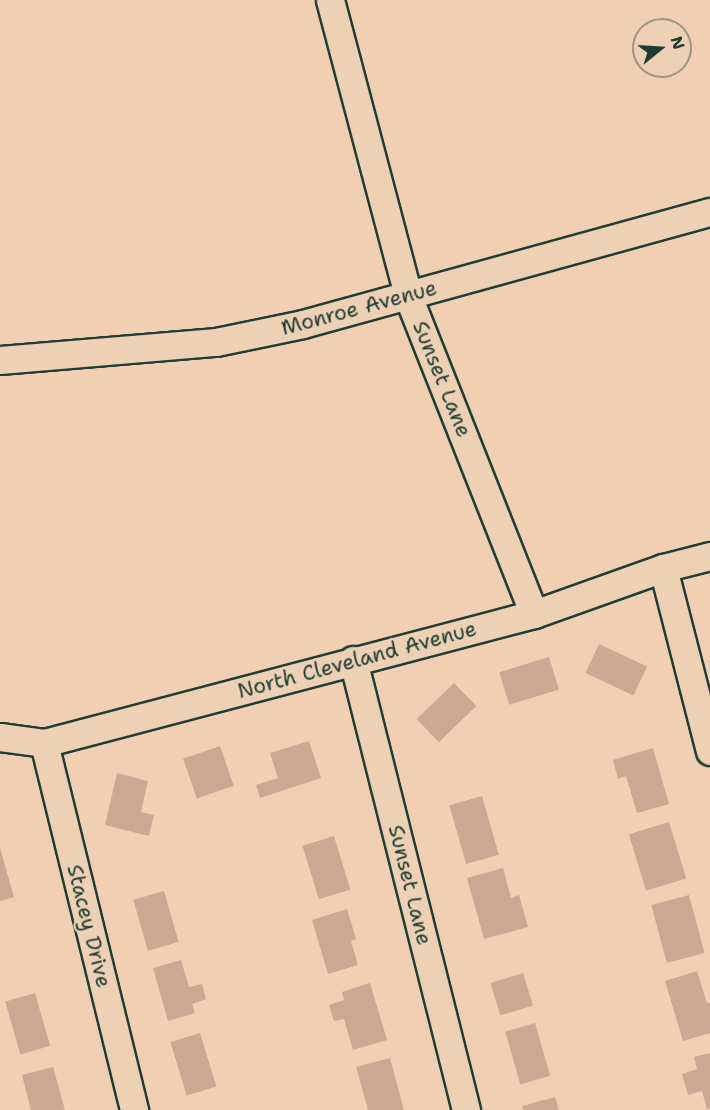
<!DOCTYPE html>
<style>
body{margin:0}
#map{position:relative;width:710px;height:1110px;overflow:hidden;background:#f1cfb3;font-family:"Shantell Sans",sans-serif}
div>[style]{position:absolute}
.building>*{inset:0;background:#cba892;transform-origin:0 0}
.roads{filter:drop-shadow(2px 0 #1f3d34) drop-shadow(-2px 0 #1f3d34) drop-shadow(0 2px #1f3d34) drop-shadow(0 -2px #1f3d34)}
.minor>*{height:27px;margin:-13.5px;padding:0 13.5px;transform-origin:13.5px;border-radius:13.5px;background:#eed1b5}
span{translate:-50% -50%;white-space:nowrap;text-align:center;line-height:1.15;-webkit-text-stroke:4.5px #eed1b5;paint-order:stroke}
.street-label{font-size:21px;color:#1f3d34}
.north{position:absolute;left:632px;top:18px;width:60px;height:60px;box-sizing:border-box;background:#eed1b5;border:2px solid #9b9681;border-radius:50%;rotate:72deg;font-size:16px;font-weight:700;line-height:24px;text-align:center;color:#1f3d34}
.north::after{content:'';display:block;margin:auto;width:21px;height:27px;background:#1f3d34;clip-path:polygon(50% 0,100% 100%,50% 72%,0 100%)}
</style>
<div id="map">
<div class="building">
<i style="left:599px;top:644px;width:53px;height:32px;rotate:25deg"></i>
<i style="left:549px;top:657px;width:34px;height:52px;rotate:73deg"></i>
<i style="left:454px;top:683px;width:32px;height:52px;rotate:46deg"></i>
<i style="clip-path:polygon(309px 741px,321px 778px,260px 798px,256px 785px,278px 778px,270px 753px)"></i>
<i style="left:220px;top:746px;width:42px;height:39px;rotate:71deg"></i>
<i style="clip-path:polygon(653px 748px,669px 804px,637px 813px,626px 776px,618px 779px,613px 760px)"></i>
<i style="clip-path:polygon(117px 773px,148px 781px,141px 812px,154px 815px,149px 836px,105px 825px)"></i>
<i style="left:482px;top:796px;width:61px;height:34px;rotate:74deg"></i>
<i style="left:669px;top:822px;width:59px;height:42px;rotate:73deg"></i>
<i style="left:334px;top:836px;width:56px;height:33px;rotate:73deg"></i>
<i style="clip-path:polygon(0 848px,14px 897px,0 901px)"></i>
<i style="clip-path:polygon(503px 868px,511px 898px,519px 895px,528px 927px,484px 939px,467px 878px)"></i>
<i style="left:164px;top:891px;width:53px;height:32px;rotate:74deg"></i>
<i style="left:689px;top:895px;width:60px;height:39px;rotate:75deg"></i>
<i style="clip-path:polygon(347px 909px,356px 939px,351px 941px,358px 965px,328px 974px,312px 920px)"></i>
<i style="clip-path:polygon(181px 960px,189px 987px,202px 984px,206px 999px,192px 1004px,195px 1013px,168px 1021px,153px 968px)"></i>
<i style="clip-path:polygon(697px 971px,707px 1003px,710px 1003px,710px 1033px,683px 1041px,665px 981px)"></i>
<i style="left:523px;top:973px;width:34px;height:34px;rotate:73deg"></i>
<i style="clip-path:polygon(370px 983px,387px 1040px,353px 1050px,344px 1019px,334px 1021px,329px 1005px,344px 1000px,342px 992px)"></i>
<i style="left:35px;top:993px;width:55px;height:31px;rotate:74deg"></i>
<i style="left:535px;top:1023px;width:55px;height:31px;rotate:74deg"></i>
<i style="left:200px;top:1033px;width:56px;height:31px;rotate:73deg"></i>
<i style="clip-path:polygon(710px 1053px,710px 1109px,707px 1109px,702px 1091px,688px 1095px,682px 1074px,697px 1069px,694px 1057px)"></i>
<i style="clip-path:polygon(390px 1058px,404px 1110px,368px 1110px,356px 1067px)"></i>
<i style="clip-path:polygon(53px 1067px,65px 1110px,31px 1110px,22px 1075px)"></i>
<i style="clip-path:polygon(555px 1097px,559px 1110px,523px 1110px,522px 1106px)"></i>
</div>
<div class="roads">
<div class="minor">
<i style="left:330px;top:0;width:306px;rotate:75.2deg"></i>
<i style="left:408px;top:296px;width:342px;rotate:68.4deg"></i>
<i style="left:0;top:360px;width:217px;rotate:-4.8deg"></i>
<i style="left:216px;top:342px;width:89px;rotate:-11.7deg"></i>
<i style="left:303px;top:324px;width:422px;rotate:-15.4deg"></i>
<i style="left:663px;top:568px;width:189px;rotate:75.6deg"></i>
<i style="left:353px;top:660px;width:464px;rotate:75.9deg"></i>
<i style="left:0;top:737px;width:44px;rotate:7.8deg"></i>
<i style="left:44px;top:743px;width:507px;rotate:-14.75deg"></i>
<i style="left:534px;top:614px;width:137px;rotate:-19.6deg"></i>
<i style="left:663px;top:568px;width:49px;rotate:-14.3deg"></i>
<i style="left:44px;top:743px;width:378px;rotate:76.2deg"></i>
</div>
</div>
<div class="street-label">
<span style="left:359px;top:308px;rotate:-15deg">Monroe Avenue</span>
<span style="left:442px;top:379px;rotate:68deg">Sunset Lane</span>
<span style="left:357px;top:660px;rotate:-15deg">North Cleveland Avenue</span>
<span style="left:410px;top:885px;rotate:76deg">Sunset Lane</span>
<span style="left:89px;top:926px;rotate:76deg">Stacey Drive</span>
</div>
<div class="north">N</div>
</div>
